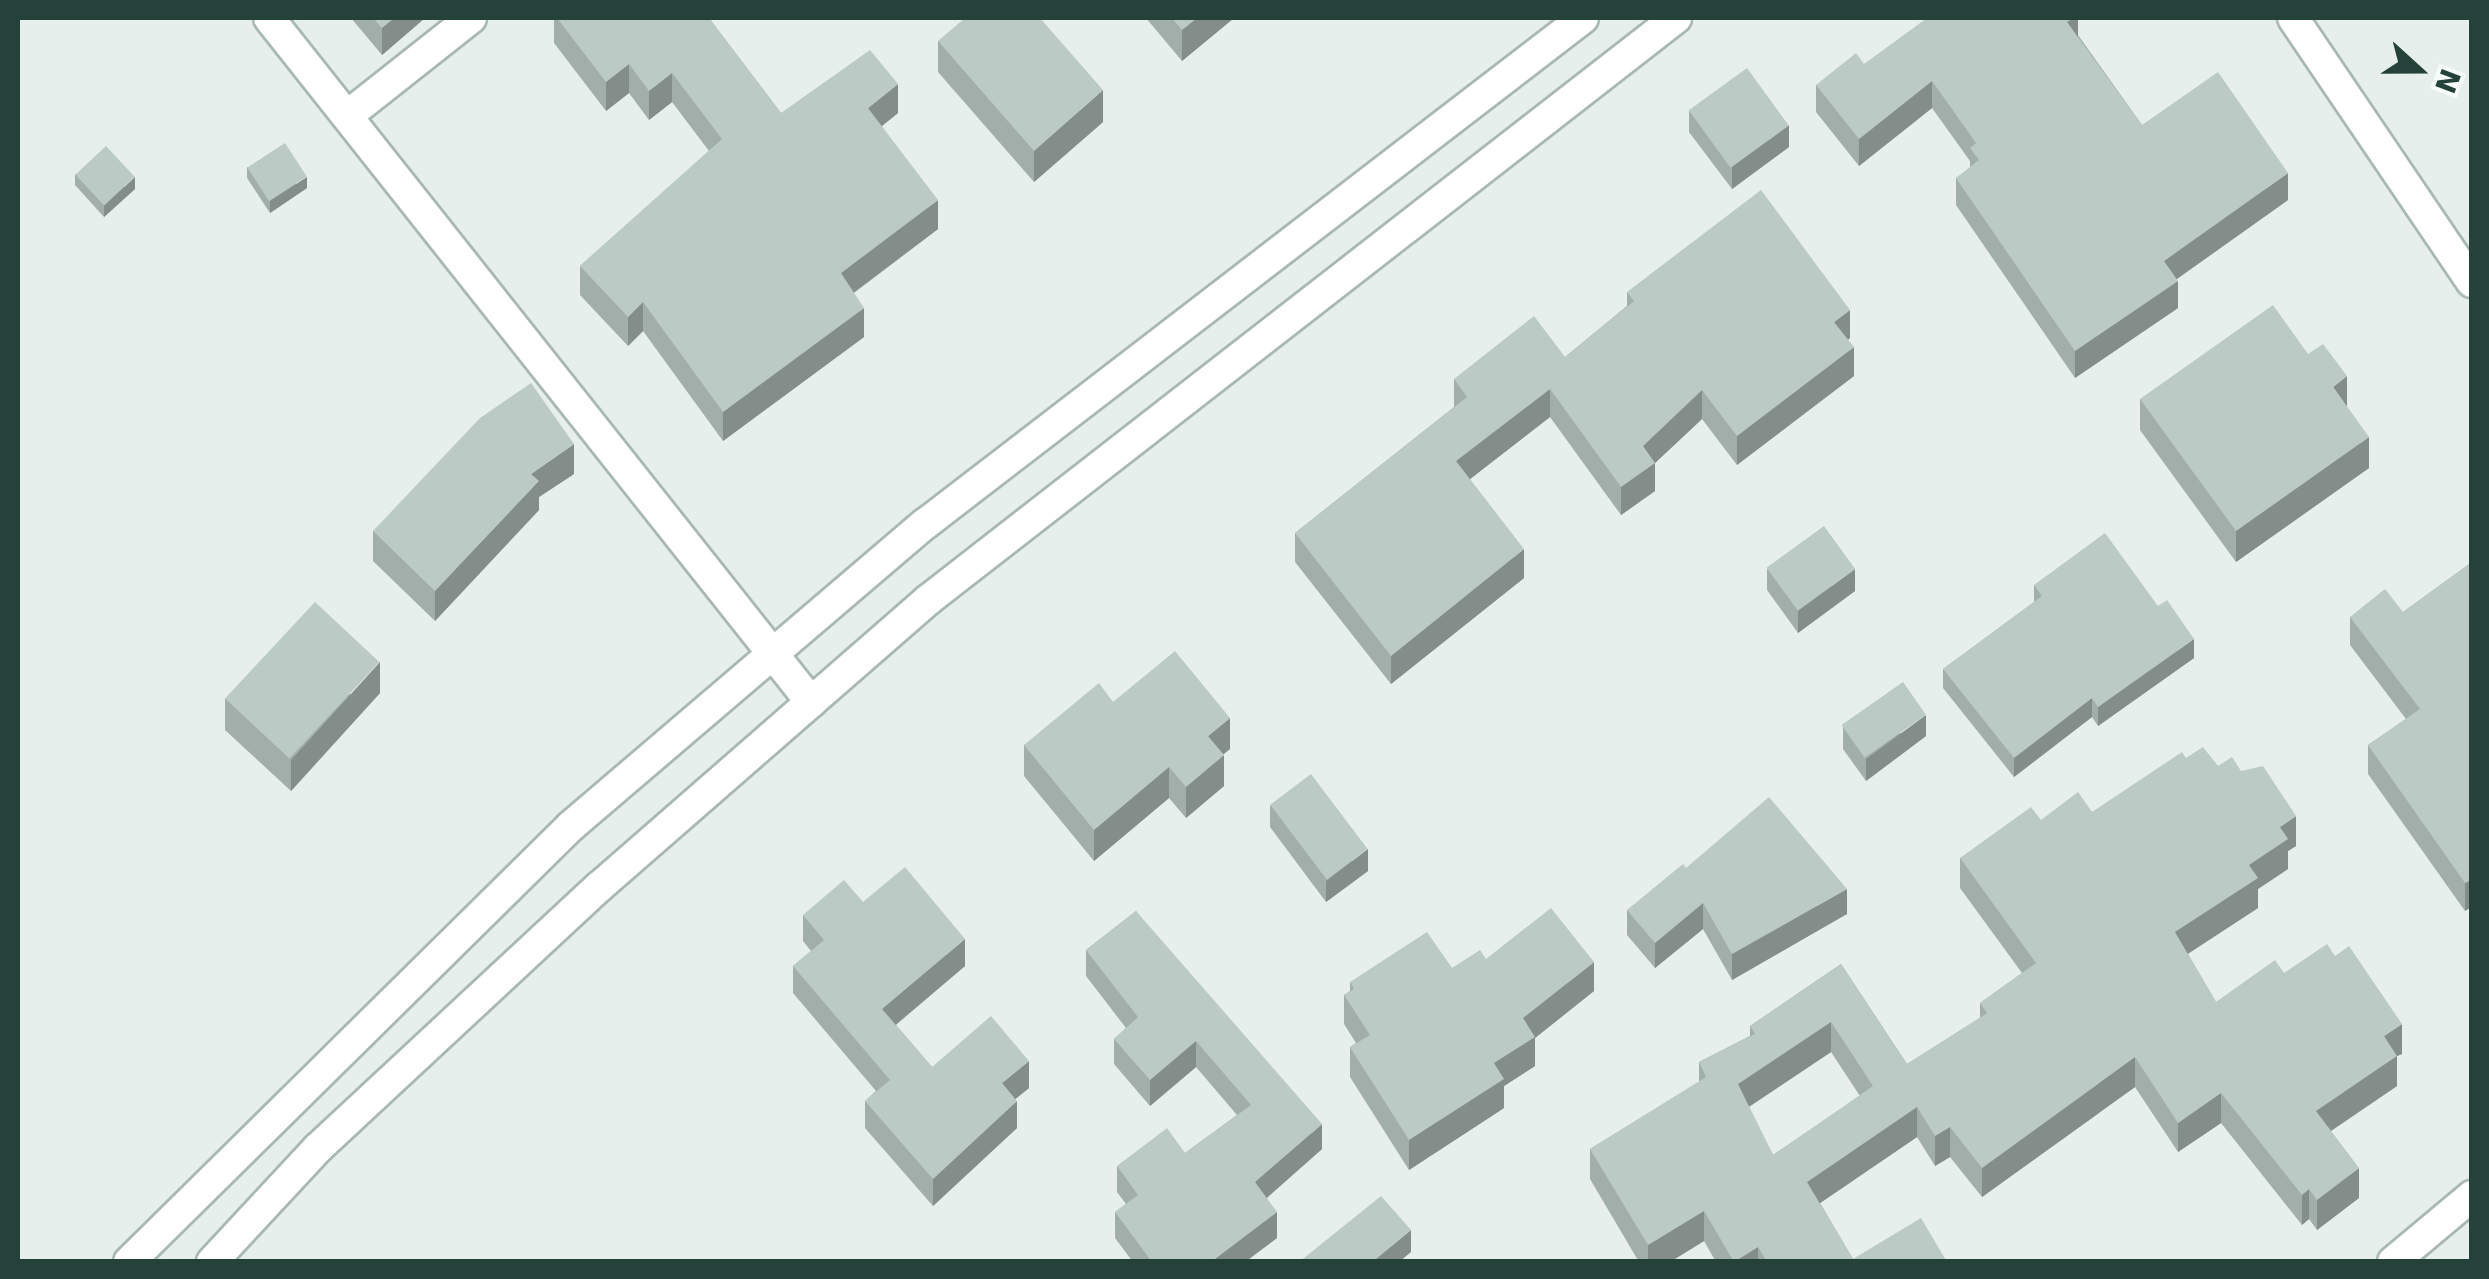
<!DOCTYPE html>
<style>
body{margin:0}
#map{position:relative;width:2489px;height:1279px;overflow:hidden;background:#e6efeb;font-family:"DejaVu Sans",sans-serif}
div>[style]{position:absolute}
.roads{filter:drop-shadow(2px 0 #a8b8b2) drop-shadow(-2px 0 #a8b8b2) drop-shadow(0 2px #a8b8b2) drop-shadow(0 -2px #a8b8b2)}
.minor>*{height:30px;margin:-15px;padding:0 15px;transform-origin:15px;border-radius:15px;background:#fff}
.wall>*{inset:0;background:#a1aea9}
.shaded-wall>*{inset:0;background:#838d89}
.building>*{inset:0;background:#bbcac4;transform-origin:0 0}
span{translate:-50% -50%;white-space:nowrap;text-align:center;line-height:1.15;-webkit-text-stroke:9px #f7fbf9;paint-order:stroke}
.frame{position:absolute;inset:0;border:20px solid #24423a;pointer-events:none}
.north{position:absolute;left:2369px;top:20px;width:100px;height:100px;-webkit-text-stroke:8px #f7fbf9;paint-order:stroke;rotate:111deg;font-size:28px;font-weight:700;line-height:40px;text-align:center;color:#24423a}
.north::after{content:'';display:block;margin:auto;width:35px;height:45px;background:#24423a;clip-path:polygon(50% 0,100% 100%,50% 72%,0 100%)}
</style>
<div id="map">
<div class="roads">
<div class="minor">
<i style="left:269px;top:18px;width:873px;rotate:51.61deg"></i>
<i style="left:2293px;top:18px;width:319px;rotate:55.9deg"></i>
<i style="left:347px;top:116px;width:158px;rotate:-38.3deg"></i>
<i style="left:129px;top:1262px;width:621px;rotate:-44.61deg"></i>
<i style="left:571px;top:826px;width:465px;rotate:-40.5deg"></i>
<i style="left:925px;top:524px;width:830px;rotate:-37.56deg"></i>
<i style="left:212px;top:1262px;width:156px;rotate:-47.1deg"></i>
<i style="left:318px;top:1148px;width:384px;rotate:-42.9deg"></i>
<i style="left:599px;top:887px;width:437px;rotate:-41.1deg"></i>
<i style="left:928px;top:600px;width:948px;rotate:-37.89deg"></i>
<i style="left:2393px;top:1262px;width:103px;rotate:-39.9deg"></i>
</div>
</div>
<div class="wall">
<i style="clip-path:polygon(351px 18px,425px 18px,382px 55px)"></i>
<i style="clip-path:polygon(554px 18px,709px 18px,781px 113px,898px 113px,882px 126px,938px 229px,854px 293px,864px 337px,723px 441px,643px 331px,628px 346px,580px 295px,580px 266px,709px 151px,672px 102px,649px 120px,629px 93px,606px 111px,554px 43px)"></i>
<i style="clip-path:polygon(1146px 18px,1234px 18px,1182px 61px)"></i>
<i style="clip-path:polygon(2078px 18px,2078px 35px,2142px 125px,2288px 200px,2177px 279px,2178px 308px,2075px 378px,1956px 205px,1956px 178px,1970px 168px,1970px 161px,1932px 108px,1859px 166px,1816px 112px,1816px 85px,1864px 64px)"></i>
<i style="clip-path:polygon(938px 41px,1103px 122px,1034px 182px,938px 72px)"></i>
<i style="clip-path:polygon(1689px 110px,1789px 147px,1732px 189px,1689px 132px)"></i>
<i style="clip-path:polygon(247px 167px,307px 188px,270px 213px,247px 178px)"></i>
<i style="clip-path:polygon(75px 174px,135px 189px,104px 217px,75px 185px)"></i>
<i style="clip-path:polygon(1627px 292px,1850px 338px,1848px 340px,1854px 376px,1737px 465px,1702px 419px,1655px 463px,1655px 491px,1621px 515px,1550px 417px,1470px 479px,1524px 578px,1391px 684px,1295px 562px,1295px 533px,1454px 407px,1454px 379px,1565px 357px,1627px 306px)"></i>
<i style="clip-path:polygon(2140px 399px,2347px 407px,2369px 468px,2236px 562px,2140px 430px)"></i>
<i style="clip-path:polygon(574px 474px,539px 497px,539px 510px,435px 621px,373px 561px,373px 531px)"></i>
<i style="clip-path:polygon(2472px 562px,2465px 911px,2368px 774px,2368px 745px,2406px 719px,2350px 645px,2350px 617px,2403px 612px)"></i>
<i style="clip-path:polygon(1767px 569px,1855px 591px,1798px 633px,1767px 590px)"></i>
<i style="clip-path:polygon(2034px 585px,2194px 658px,2098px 726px,2092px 717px,2014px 777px,1943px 688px,1943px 669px,2034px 602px)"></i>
<i style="clip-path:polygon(380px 693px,291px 791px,225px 730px,225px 699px)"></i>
<i style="clip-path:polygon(1113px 702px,1230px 749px,1223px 754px,1224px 786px,1186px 818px,1169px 798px,1094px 861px,1024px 776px,1024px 745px)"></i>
<i style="clip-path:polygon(1843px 727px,1926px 736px,1866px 781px,1843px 749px)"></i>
<i style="clip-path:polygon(evenodd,2186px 758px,2241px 771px,2296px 846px,2288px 851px,2288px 869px,2258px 889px,2258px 908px,2188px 954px,2216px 1002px,2284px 973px,2402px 1054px,2397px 1056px,2397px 1086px,2331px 1131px,2359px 1198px,2317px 1230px,2309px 1219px,2302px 1225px,2221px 1123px,2178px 1152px,2135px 1087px,1982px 1197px,1950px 1157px,1935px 1166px,1917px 1137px,1820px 1203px,1853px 1259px,1947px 1262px,1716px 1262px,1704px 1241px,1670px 1262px,1639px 1262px,1590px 1179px,1590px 1149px,1699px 1082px,1699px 1062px,1750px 1036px,1750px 1026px,1841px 964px,1907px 1064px,1980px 1018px,1980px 1003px,2022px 973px,1960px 888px,1960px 858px,2041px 820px,2092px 812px,2186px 758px,1831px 1052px,1860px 1096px,1773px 1155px,1749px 1107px,1831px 1052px)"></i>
<i style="clip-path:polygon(1270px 805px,1368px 871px,1326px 902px,1270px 827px)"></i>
<i style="clip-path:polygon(1686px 868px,1847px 914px,1732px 980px,1703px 929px,1655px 968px,1627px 935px,1627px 910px)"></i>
<i style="clip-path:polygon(863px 902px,965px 966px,896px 1025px,932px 1067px,1029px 1088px,1015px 1099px,1017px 1128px,933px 1206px,865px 1128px,865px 1101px,876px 1091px,793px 993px,793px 966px,811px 951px,803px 941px,803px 915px)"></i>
<i style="clip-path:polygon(1136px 911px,1322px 1149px,1267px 1198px,1277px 1238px,1245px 1262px,1133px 1262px,1115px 1238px,1115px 1212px,1126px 1204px,1117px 1192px,1117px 1166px,1185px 1153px,1237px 1115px,1196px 1067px,1150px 1106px,1114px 1064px,1114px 1039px,1126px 1028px,1086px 976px,1086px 950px)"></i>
<i style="clip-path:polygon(1486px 959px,1594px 991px,1535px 1038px,1535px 1066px,1504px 1086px,1504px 1108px,1409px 1170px,1350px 1077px,1350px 1047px,1356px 1043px,1344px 1024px,1344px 995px,1350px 991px,1350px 982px,1452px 968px)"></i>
</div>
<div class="shaded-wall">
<i style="clip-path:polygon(394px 18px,425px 18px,382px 55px,382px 28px)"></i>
<i style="clip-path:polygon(1197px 18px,1234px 18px,1182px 61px,1182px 30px)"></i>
<i style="clip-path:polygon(2073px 18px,2078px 18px,2078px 41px,2067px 22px)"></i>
<i style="clip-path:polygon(629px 64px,629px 93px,606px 111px,606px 82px)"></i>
<i style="clip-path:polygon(672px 73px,672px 102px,649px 120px,649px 91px)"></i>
<i style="clip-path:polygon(1932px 81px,1932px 108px,1859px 166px,1859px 139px)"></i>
<i style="clip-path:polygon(898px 84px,898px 113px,868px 137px,868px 108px)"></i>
<i style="clip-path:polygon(1103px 90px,1103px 122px,1034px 182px,1034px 151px)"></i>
<i style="clip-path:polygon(1789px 125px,1789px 147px,1732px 189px,1732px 167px)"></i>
<i style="clip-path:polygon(2288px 173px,2288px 200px,2164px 288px,2164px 261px)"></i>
<i style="clip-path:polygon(135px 177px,135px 189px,104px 217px,104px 206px)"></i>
<i style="clip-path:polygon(307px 177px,307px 188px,270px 213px,270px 201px)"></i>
<i style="clip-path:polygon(938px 200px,938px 229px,841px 302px,841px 273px)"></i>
<i style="clip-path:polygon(2178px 281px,2178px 308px,2075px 378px,2075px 351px)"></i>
<i style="clip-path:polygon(643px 302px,643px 331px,628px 346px,628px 317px)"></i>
<i style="clip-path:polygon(864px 308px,864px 337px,723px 441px,723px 412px)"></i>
<i style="clip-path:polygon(1850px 310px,1850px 338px,1834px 350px,1834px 322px)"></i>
<i style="clip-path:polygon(1854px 347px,1854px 376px,1737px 465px,1737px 436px)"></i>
<i style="clip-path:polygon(2347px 376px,2347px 407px,2333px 387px)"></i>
<i style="clip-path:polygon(1550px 389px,1550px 417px,1456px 490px,1456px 461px)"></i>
<i style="clip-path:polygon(1702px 390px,1702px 419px,1655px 463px,1655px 491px,1621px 515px,1621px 487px,1643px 446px)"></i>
<i style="clip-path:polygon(2369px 437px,2369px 468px,2236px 562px,2236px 531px)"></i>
<i style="clip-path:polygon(574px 444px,574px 474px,539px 497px,539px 510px,435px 621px,435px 591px,531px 474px)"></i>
<i style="clip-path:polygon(1524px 549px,1524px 578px,1391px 684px,1391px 656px)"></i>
<i style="clip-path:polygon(1855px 569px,1855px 591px,1798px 633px,1798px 611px)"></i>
<i style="clip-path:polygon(2194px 639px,2194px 658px,2098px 726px,2098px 707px)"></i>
<i style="clip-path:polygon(380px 662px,380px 693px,291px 791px,291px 760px)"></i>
<i style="clip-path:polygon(2092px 698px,2092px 717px,2014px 777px,2014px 758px)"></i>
<i style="clip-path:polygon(1926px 715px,1926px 736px,1866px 781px,1866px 759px)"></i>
<i style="clip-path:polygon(1230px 718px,1230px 749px,1208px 767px,1208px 736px)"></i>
<i style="clip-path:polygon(1224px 755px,1224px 786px,1186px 818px,1186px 787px)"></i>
<i style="clip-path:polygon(1169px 767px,1169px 798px,1094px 861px,1094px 830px)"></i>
<i style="clip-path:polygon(2296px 816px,2296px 846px,2288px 851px,2288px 869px,2258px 889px,2258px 908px,2175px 962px,2175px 932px,2249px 865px,2280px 827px)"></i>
<i style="clip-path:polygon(1368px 849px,1368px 871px,1326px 902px,1326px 881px)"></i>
<i style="clip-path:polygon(2472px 879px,2472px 907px,2465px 911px,2465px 883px)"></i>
<i style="clip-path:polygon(1847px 889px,1847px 914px,1732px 980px,1732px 954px)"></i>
<i style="clip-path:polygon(1703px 903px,1703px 929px,1655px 968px,1655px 943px)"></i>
<i style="clip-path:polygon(965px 939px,965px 966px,882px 1036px,882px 1009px)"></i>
<i style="clip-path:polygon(1594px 962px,1594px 991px,1535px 1038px,1535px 1066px,1504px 1086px,1504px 1108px,1409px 1170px,1409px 1140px,1494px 1063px,1523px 1018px)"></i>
<i style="clip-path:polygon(1831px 1022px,1831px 1052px,1738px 1114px,1738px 1084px)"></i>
<i style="clip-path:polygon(2402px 1024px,2402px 1054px,2397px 1056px,2397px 1086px,2316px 1141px,2316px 1111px,2384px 1036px)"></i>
<i style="clip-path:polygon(1196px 1041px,1196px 1067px,1150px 1106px,1150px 1080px)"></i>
<i style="clip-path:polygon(2135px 1057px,2135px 1087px,1982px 1197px,1982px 1168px)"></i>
<i style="clip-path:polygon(1029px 1061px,1029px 1088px,1002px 1110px,1002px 1083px)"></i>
<i style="clip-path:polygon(2221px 1093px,2221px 1123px,2178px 1152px,2178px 1123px)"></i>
<i style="clip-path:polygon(1017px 1101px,1017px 1128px,933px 1206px,933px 1179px)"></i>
<i style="clip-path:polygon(1917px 1107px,1917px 1137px,1807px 1212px,1807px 1182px)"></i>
<i style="clip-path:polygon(1322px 1124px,1322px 1149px,1255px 1208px,1255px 1182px)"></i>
<i style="clip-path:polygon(1950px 1127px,1950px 1157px,1935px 1166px,1935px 1136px)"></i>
<i style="clip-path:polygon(2359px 1168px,2359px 1198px,2317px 1230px,2317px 1200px)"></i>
<i style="clip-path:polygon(2309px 1189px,2309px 1219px,2302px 1225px,2302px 1195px)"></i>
<i style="clip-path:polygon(1704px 1211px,1704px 1241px,1670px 1262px,1648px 1262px,1648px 1245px)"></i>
<i style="clip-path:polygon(1277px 1212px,1277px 1238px,1245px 1262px,1211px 1262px)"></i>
<i style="clip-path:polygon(1411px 1230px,1411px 1252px,1399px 1262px,1372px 1262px)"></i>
<i style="clip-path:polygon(1758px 1247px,1758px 1262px,1734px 1262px)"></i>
</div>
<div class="building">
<i style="clip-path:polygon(373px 18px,394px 18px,382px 28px)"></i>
<i style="clip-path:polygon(557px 18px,709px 18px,781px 113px,870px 50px,898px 84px,868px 108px,938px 200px,841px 273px,864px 308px,723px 412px,643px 302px,628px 317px,580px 266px,722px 139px,672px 73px,649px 91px,629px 64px,606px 82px)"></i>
<i style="clip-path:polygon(965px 18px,1040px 18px,1103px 90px,1034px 151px,938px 41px)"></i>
<i style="clip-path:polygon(1172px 18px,1197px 18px,1182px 30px)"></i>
<i style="clip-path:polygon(1927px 18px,2073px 18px,2067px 22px,2142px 125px,2218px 72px,2288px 173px,2164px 261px,2178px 281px,2075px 351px,1956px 178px,1979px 160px,1970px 148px,1976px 143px,1932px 81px,1859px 139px,1816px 85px,1856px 53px,1864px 64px)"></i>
<i style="left:1747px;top:68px;width:71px;height:72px;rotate:54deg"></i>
<i style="left:285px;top:143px;width:40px;height:45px;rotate:57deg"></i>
<i style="left:106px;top:146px;width:42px;height:42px;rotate:47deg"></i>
<i style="clip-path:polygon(1761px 190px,1850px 310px,1834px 322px,1854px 347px,1737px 436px,1702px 390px,1643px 446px,1655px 463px,1621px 487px,1550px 389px,1456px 461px,1524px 549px,1391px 656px,1295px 533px,1467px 397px,1454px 379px,1534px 316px,1565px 357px,1634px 301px,1627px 292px)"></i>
<i style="clip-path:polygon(2273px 305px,2308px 354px,2323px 344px,2347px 376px,2333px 387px,2369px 437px,2236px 531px,2140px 399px)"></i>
<i style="clip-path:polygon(531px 383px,574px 444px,531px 474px,539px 481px,435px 591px,373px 531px,480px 418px)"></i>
<i style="left:1824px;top:526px;width:53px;height:71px;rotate:54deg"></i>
<i style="clip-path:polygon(2105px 533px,2158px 606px,2167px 600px,2194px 639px,2098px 707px,2092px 698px,2014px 758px,1943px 669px,2042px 596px,2034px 585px)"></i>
<i style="clip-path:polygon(2472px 562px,2472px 879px,2465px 883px,2368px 745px,2420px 709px,2350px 617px,2385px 589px,2403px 612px)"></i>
<i style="left:315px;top:602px;width:88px;height:132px;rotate:43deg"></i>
<i style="clip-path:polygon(1175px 651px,1230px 718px,1208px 736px,1224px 755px,1186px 787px,1169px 767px,1094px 830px,1024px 745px,1099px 683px,1113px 702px)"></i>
<i style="left:1903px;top:682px;width:40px;height:75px;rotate:55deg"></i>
<i style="clip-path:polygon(evenodd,2203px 747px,2218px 766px,2232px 757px,2241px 771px,2263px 766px,2296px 816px,2280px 827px,2288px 839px,2249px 865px,2258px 878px,2175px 932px,2216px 1002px,2275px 960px,2284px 973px,2327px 944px,2335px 956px,2349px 946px,2402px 1024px,2384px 1036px,2397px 1056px,2316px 1111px,2359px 1168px,2317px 1200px,2309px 1189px,2302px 1195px,2221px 1093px,2178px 1123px,2135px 1057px,1982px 1168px,1950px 1127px,1935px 1136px,1917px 1107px,1807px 1182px,1853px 1259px,1921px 1218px,1947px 1262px,1767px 1262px,1758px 1247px,1734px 1262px,1704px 1211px,1648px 1245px,1590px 1149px,1706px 1077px,1699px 1062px,1755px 1034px,1750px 1026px,1841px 964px,1907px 1064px,1987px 1013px,1980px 1003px,2036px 963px,1960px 858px,2031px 807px,2041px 820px,2078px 792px,2092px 812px,2182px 752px,2186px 758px,2203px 747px,1831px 1022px,1873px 1086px,1773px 1155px,1738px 1084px,1831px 1022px)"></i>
<i style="left:1311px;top:774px;width:94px;height:51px;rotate:53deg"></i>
<i style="clip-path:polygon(1769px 797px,1847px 889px,1732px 954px,1703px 903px,1655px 943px,1627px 910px,1683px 864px,1686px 868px)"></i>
<i style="clip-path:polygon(905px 867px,965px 939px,882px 1009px,932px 1067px,991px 1016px,1029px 1061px,1002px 1083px,1017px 1101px,933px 1179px,865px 1101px,890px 1080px,793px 966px,824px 940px,803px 915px,844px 880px,863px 902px)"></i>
<i style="clip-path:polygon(1551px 908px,1594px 962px,1523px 1018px,1535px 1037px,1494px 1063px,1504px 1079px,1409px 1140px,1350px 1047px,1370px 1035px,1344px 995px,1354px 989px,1350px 982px,1427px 932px,1452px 968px,1480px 950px,1486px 959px)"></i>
<i style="clip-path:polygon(1136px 911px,1322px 1124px,1255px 1182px,1277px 1212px,1211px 1262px,1152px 1262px,1115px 1212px,1138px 1195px,1117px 1166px,1167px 1128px,1185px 1153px,1251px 1105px,1196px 1041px,1150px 1080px,1114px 1039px,1138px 1017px,1086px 950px)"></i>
<i style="clip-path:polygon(1381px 1196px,1411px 1230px,1372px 1262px,1299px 1262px)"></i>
</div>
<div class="frame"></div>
<div class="north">N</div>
</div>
